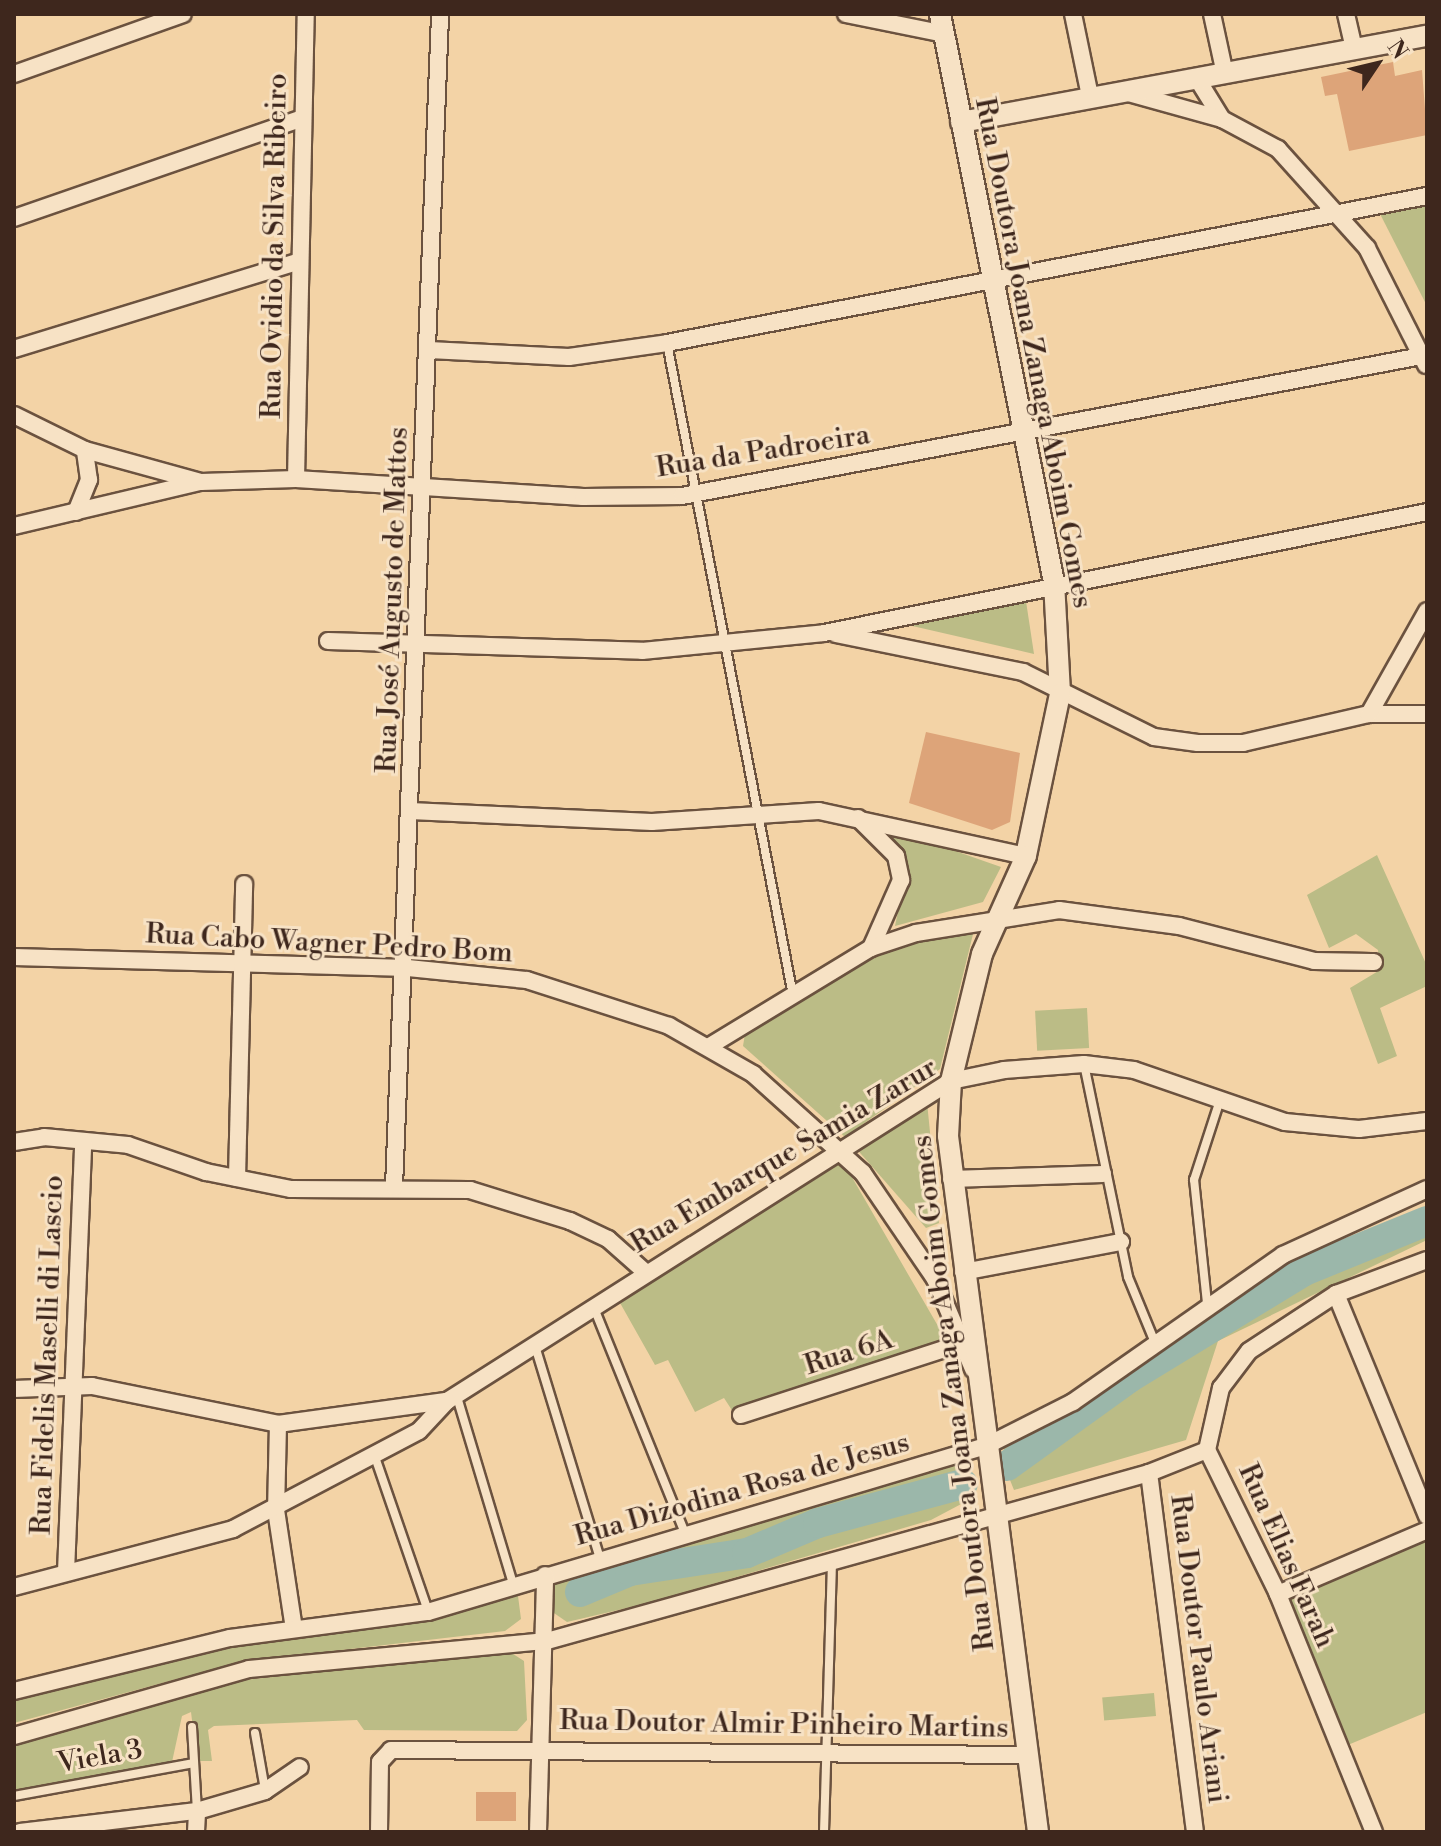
<!DOCTYPE html>
<meta charset="utf-8">
<style>
body{margin:0}
#map{position:relative;width:1441px;height:1846px;overflow:hidden;background:#f3d3a6;font-family:"Libre Bodoni",serif}
div>[style]{position:absolute}
.green>*{inset:0;background:#bbbc86;transform-origin:0 0}
.river>*{height:30px;margin:-15px;padding:0 15px;transform-origin:15px;border-radius:15px;background:#9bb7aa}
.building>*{inset:0;background:#dda479;transform-origin:0 0}
.roads{filter:drop-shadow(2px 0 #6b523f) drop-shadow(-2px 0 #6b523f) drop-shadow(0 2px #6b523f) drop-shadow(0 -2px #6b523f)}
.service>*{height:8px;margin:-4px;padding:0 4px;transform-origin:4px;border-radius:4px;background:#f7e2c5}
.minor>*{height:16px;margin:-8px;padding:0 8px;transform-origin:8px;border-radius:8px;background:#f7e2c5}
.tertiary>*{height:20px;margin:-10px;padding:0 10px;transform-origin:10px;border-radius:10px;background:#f7e2c5}
span{translate:-50% -50%;white-space:nowrap;text-align:center;line-height:1.15;-webkit-text-stroke:6px #f7e2c5;paint-order:stroke}
.street-label{font-size:28px;color:#3e271d}
.frame{position:absolute;inset:0;border:16px solid #3e271d;pointer-events:none}
.north{position:absolute;left:1337px;top:24px;width:80px;height:80px;-webkit-text-stroke:6px #f7e2c5;paint-order:stroke;rotate:55deg;font-size:22px;font-weight:700;line-height:32px;text-align:center;color:#3e271d}
.north::after{content:'';display:block;margin:auto;width:28px;height:36px;background:#3e271d;clip-path:polygon(50% 0,100% 100%,50% 72%,0 100%)}
</style>
<div id="map">
<div class="green">
<i style="clip-path:polygon(1427px 202px,1427px 306px,1377px 208px)"></i>
<i style="clip-path:polygon(1024px 588px,1034px 654px,908px 625px)"></i>
<i style="clip-path:polygon(881px 825px,1001px 867px,983px 902px,895px 926px,906px 872px)"></i>
<i style="clip-path:polygon(1377px 855px,1427px 966px,1427px 986px,1380px 1008px,1397px 1056px,1378px 1064px,1350px 988px,1380px 970px,1378px 950px,1356px 934px,1329px 948px,1307px 895px)"></i>
<i style="clip-path:polygon(974px 930px,940px 1069px,845px 1137px,743px 1046px,745px 1034px,878px 953px,936px 933px)"></i>
<i style="left:1087px;top:1008px;width:40px;height:52px;rotate:87deg"></i>
<i style="clip-path:polygon(927px 1102px,939px 1223px,926px 1228px,854px 1146px)"></i>
<i style="clip-path:polygon(838px 1153px,953px 1352px,739px 1421px,724px 1398px,695px 1412px,668px 1360px,655px 1365px,615px 1294px)"></i>
<i style="clip-path:polygon(1427px 1206px,1427px 1240px,1218px 1341px,1186px 1440px,1014px 1490px,1002px 1460px,1005px 1444px,1083px 1405px,1279px 1267px)"></i>
<i style="clip-path:polygon(958px 1465px,968px 1471px,965px 1502px,931px 1520px,644px 1604px,567px 1622px,551px 1611px,554px 1581px)"></i>
<i style="clip-path:polygon(1427px 1536px,1427px 1712px,1343px 1747px,1280px 1597px)"></i>
<i style="clip-path:polygon(518px 1596px,521px 1619px,505px 1631px,240px 1662px,14px 1723px,14px 1695px,223px 1645px)"></i>
<i style="clip-path:polygon(510px 1652px,524px 1661px,527px 1720px,517px 1731px,364px 1730px,357px 1720px,214px 1726px,208px 1730px,212px 1761px,197px 1761px,191px 1712px,182px 1716px,172px 1762px,14px 1790px,14px 1744px,235px 1681px)"></i>
<i style="left:1154px;top:1693px;width:23px;height:52px;rotate:85deg"></i>
</div>
<div class="river">
<i style="left:1007px;top:1466px;width:150px;rotate:-35.8deg"></i>
<i style="left:1129px;top:1378px;width:205px;rotate:-31.4deg"></i>
<i style="left:1304px;top:1271px;width:133px;rotate:-22.1deg"></i>
<i style="left:580px;top:1592px;width:54px;rotate:-22.8deg"></i>
<i style="left:630px;top:1571px;width:118px;rotate:-8.7deg"></i>
<i style="left:747px;top:1553px;width:77px;rotate:-22.9deg"></i>
<i style="left:818px;top:1523px;width:150px;rotate:-15.1deg"></i>
</div>
<div class="building">
<i style="clip-path:polygon(1393px 62px,1395px 76px,1422px 70px,1427px 135px,1349px 151px,1337px 94px,1325px 96px,1321px 77px)"></i>
<i style="clip-path:polygon(926px 732px,1020px 753px,1010px 822px,992px 830px,909px 803px)"></i>
<i style="left:476px;top:1792px;width:40px;height:29px"></i>
</div>
<div class="roads">
<div class="service">
<i style="left:667px;top:343px;width:659px;rotate:79.07deg"></i>
<i style="left:1084px;top:1064px;width:217px;rotate:78.3deg"></i>
<i style="left:1128px;top:1277px;width:74px;rotate:67.6deg"></i>
<i style="left:1207px;top:1303px;width:124px;rotate:-96deg"></i>
<i style="left:1194px;top:1180px;width:84px;rotate:-72deg"></i>
<i style="left:594px;top:1308px;width:240px;rotate:68deg"></i>
<i style="left:535px;top:1346px;width:222px;rotate:73deg"></i>
<i style="left:457px;top:1397px;width:195px;rotate:73.3deg"></i>
<i style="left:375px;top:1457px;width:163px;rotate:71deg"></i>
<i style="left:192px;top:1727px;width:83px;rotate:86.6deg"></i>
<i style="left:255px;top:1733px;width:58px;rotate:80deg"></i>
<i style="left:14px;top:1796px;width:183px;rotate:-10.4deg"></i>
<i style="left:824px;top:1832px;width:268px;rotate:-88.3deg"></i>
</div>
<div class="minor">
<i style="left:846px;top:14px;width:101px;rotate:11.4deg"></i>
<i style="left:1073px;top:14px;width:84px;rotate:78.3deg"></i>
<i style="left:1212px;top:14px;width:61px;rotate:77.8deg"></i>
<i style="left:1346px;top:14px;width:36px;rotate:77deg"></i>
<i style="left:14px;top:74px;width:179px;rotate:-19.5deg"></i>
<i style="left:1198px;top:80px;width:46px;rotate:58.4deg"></i>
<i style="left:1125px;top:92px;width:101px;rotate:15.6deg"></i>
<i style="left:1222px;top:119px;width:64px;rotate:28.2deg"></i>
<i style="left:1278px;top:149px;width:133px;rotate:48deg"></i>
<i style="left:1367px;top:248px;width:131px;rotate:63.2deg"></i>
<i style="left:14px;top:218px;width:306px;rotate:-19.1deg"></i>
<i style="left:14px;top:349px;width:299px;rotate:-17.1deg"></i>
<i style="left:429px;top:350px;width:140px;rotate:2.9deg"></i>
<i style="left:569px;top:357px;width:99px;rotate:-8.1deg"></i>
<i style="left:667px;top:343px;width:774px;rotate:-10.95deg"></i>
<i style="left:14px;top:415px;width:79px;rotate:26.2deg"></i>
<i style="left:85px;top:450px;width:120px;rotate:15.4deg"></i>
<i style="left:201px;top:482px;width:95px;rotate:-1.8deg"></i>
<i style="left:296px;top:479px;width:288px;rotate:3.6deg"></i>
<i style="left:583px;top:497px;width:99px;rotate:-0.6deg"></i>
<i style="left:682px;top:496px;width:758px;rotate:-10.72deg"></i>
<i style="left:296px;top:479px;width:465px;rotate:-88.8deg"></i>
<i style="left:76px;top:512px;width:35px;rotate:-68deg"></i>
<i style="left:89px;top:480px;width:30px;rotate:-98deg"></i>
<i style="left:14px;top:526px;width:191px;rotate:-13.3deg"></i>
<i style="left:836px;top:634px;width:191px;rotate:11.5deg"></i>
<i style="left:1023px;top:672px;width:146px;rotate:26.4deg"></i>
<i style="left:1154px;top:737px;width:44px;rotate:7.8deg"></i>
<i style="left:1198px;top:743px;width:45px"></i>
<i style="left:1243px;top:743px;width:129px;rotate:-13deg"></i>
<i style="left:1369px;top:714px;width:58px"></i>
<i style="left:328px;top:641px;width:314px;rotate:1.8deg"></i>
<i style="left:642px;top:651px;width:183px;rotate:-5.6deg"></i>
<i style="left:824px;top:633px;width:615px;rotate:-11.35deg"></i>
<i style="left:1369px;top:714px;width:118px;rotate:-60.6deg"></i>
<i style="left:410px;top:811px;width:242px;rotate:2.6deg"></i>
<i style="left:652px;top:822px;width:167px;rotate:-3.8deg"></i>
<i style="left:819px;top:811px;width:212px;rotate:12.3deg"></i>
<i style="left:858px;top:818px;width:54px;rotate:45deg"></i>
<i style="left:896px;top:856px;width:25px;rotate:78deg"></i>
<i style="left:901px;top:880px;width:74px;rotate:113.8deg"></i>
<i style="left:14px;top:957px;width:394px;rotate:1.6deg"></i>
<i style="left:408px;top:968px;width:120px;rotate:5.8deg"></i>
<i style="left:527px;top:980px;width:149px;rotate:17.9deg"></i>
<i style="left:669px;top:1026px;width:97px;rotate:29.7deg"></i>
<i style="left:753px;top:1074px;width:148px;rotate:42deg"></i>
<i style="left:863px;top:1173px;width:128px;rotate:55.8deg"></i>
<i style="left:935px;top:1279px;width:98px;rotate:67.1deg"></i>
<i style="left:708px;top:1047px;width:191px;rotate:-31.3deg"></i>
<i style="left:871px;top:948px;width:47px;rotate:-18.4deg"></i>
<i style="left:916px;top:933px;width:145px;rotate:-9.1deg"></i>
<i style="left:1059px;top:910px;width:121px;rotate:7.6deg"></i>
<i style="left:1179px;top:926px;width:139px;rotate:14.5deg"></i>
<i style="left:1314px;top:961px;width:60px;rotate:1deg"></i>
<i style="left:14px;top:1142px;width:30px;rotate:-9deg"></i>
<i style="left:44px;top:1137px;width:84px;rotate:5.4deg"></i>
<i style="left:128px;top:1145px;width:83px;rotate:19.1deg"></i>
<i style="left:206px;top:1172px;width:87px;rotate:11.3deg"></i>
<i style="left:291px;top:1189px;width:179px;rotate:0.3deg"></i>
<i style="left:470px;top:1190px;width:105px;rotate:17.2deg"></i>
<i style="left:570px;top:1221px;width:42px;rotate:25.3deg"></i>
<i style="left:608px;top:1239px;width:48px;rotate:41.6deg"></i>
<i style="left:237px;top:1178px;width:294px;rotate:-88.6deg"></i>
<i style="left:951px;top:1179px;width:152px;rotate:-1.9deg"></i>
<i style="left:394px;top:1187px;width:1174px;rotate:-87.75deg"></i>
<i style="left:963px;top:1272px;width:161px;rotate:-10.8deg"></i>
<i style="left:1336px;top:1294px;width:240px;rotate:67.7deg"></i>
<i style="left:14px;top:1389px;width:78px;rotate:-2.2deg"></i>
<i style="left:92px;top:1386px;width:190px;rotate:11.5deg"></i>
<i style="left:278px;top:1424px;width:171px;rotate:-7.8deg"></i>
<i style="left:447px;top:1401px;width:597px;rotate:-32.41deg"></i>
<i style="left:951px;top:1081px;width:54px;rotate:-11.7deg"></i>
<i style="left:1004px;top:1070px;width:80px;rotate:-4.3deg"></i>
<i style="left:1084px;top:1064px;width:50px;rotate:6.8deg"></i>
<i style="left:1134px;top:1070px;width:160px;rotate:19deg"></i>
<i style="left:1285px;top:1122px;width:74px;rotate:5.4deg"></i>
<i style="left:1359px;top:1129px;width:68px;rotate:-6.7deg"></i>
<i style="left:741px;top:1415px;width:243px;rotate:-18deg"></i>
<i style="left:278px;top:1424px;width:86px;rotate:91.3deg"></i>
<i style="left:276px;top:1510px;width:120px;rotate:81.4deg"></i>
<i style="left:1149px;top:1473px;width:362px;rotate:82.7deg"></i>
<i style="left:66px;top:1572px;width:431px;rotate:-87.7deg"></i>
<i style="left:14px;top:1587px;width:227px;rotate:-14.8deg"></i>
<i style="left:233px;top:1529px;width:210px;rotate:-27.8deg"></i>
<i style="left:419px;top:1431px;width:41px;rotate:-47deg"></i>
<i style="left:1278px;top:1594px;width:162px;rotate:-23.2deg"></i>
<i style="left:14px;top:1691px;width:222px;rotate:-13.8deg"></i>
<i style="left:230px;top:1638px;width:200px;rotate:-7.5deg"></i>
<i style="left:428px;top:1612px;width:582px;rotate:-16.57deg"></i>
<i style="left:986px;top:1446px;width:97px;rotate:-26.8deg"></i>
<i style="left:1073px;top:1402px;width:256px;rotate:-35deg"></i>
<i style="left:1283px;top:1255px;width:158px;rotate:-24.6deg"></i>
<i style="left:14px;top:1736px;width:244px;rotate:-15.9deg"></i>
<i style="left:249px;top:1669px;width:299px;rotate:-5.4deg"></i>
<i style="left:547px;top:1641px;width:625px;rotate:-15.59deg"></i>
<i style="left:1149px;top:1473px;width:62px;rotate:-21.6deg"></i>
<i style="left:20px;top:1832px;width:178px;rotate:-6.8deg"></i>
<i style="left:197px;top:1811px;width:71px;rotate:-16.4deg"></i>
<i style="left:265px;top:1791px;width:42px;rotate:-34.4deg"></i>
<i style="left:196px;top:1832px;width:21px;rotate:-87deg"></i>
<i style="left:379px;top:1832px;width:70px;rotate:-89.2deg"></i>
<i style="left:380px;top:1762px;width:16px;rotate:-47deg"></i>
<i style="left:391px;top:1750px;width:636px;rotate:0.45deg"></i>
<i style="left:538px;top:1832px;width:257px;rotate:-88.4deg"></i>
<i style="left:1374px;top:1832px;width:257px;rotate:-112deg"></i>
<i style="left:1278px;top:1594px;width:161px;rotate:-116.2deg"></i>
<i style="left:1207px;top:1450px;width:64px;rotate:-77.3deg"></i>
<i style="left:1221px;top:1388px;width:46px;rotate:-52.9deg"></i>
<i style="left:1249px;top:1351px;width:104px;rotate:-33.2deg"></i>
<i style="left:1336px;top:1294px;width:97px;rotate:-20.5deg"></i>
</div>
<div class="tertiary">
<i style="left:940px;top:14px;width:579px;rotate:78.65deg"></i>
<i style="left:1054px;top:582px;width:112px;rotate:86.9deg"></i>
<i style="left:1060px;top:694px;width:166px;rotate:101.9deg"></i>
<i style="left:1026px;top:856px;width:107px;rotate:114.2deg"></i>
<i style="left:982px;top:954px;width:131px;rotate:103.7deg"></i>
<i style="left:951px;top:1081px;width:55px;rotate:93.1deg"></i>
<i style="left:948px;top:1136px;width:702px;rotate:82.63deg"></i>
<i style="left:961px;top:122px;width:474px;rotate:-10.5deg"></i>
</div>
</div>
<div class="street-label">
<span style="left:275px;top:246px;rotate:-89deg">Rua Ovidio da Silva Ribeiro</span>
<span style="left:1033px;top:353px;rotate:79deg">Rua Doutora Joana Zanaga Aboim Gomes</span>
<span style="left:763px;top:452px;rotate:-9deg">Rua da Padroeira</span>
<span style="left:393px;top:600px;rotate:-88deg">Rua José Augusto de Mattos</span>
<span style="left:329px;top:944px;rotate:3deg">Rua Cabo Wagner Pedro Bom</span>
<span style="left:784px;top:1156px;rotate:-31deg">Rua Embarque Samia Zarur</span>
<span style="left:849px;top:1353px;rotate:-18deg">Rua 6A</span>
<span style="left:48px;top:1355px;rotate:-88deg">Rua Fidelis Maselli di Lascio</span>
<span style="left:954px;top:1393px;rotate:-97deg">Rua Doutora Joana Zanaga Aboim Gomes</span>
<span style="left:742px;top:1490px;rotate:-16deg">Rua Dizodina Rosa de Jesus</span>
<span style="left:1286px;top:1556px;rotate:66deg">Rua Elias Farah</span>
<span style="left:1198px;top:1649px;rotate:83deg">Rua Doutor Paulo Ariani</span>
<span style="left:784px;top:1725px;rotate:1deg">Rua Doutor Almir Pinheiro Martins</span>
<span style="left:100px;top:1757px;rotate:-10deg">Viela 3</span>
</div>
<div class="frame"></div>
<div class="north">N</div>
</div>
